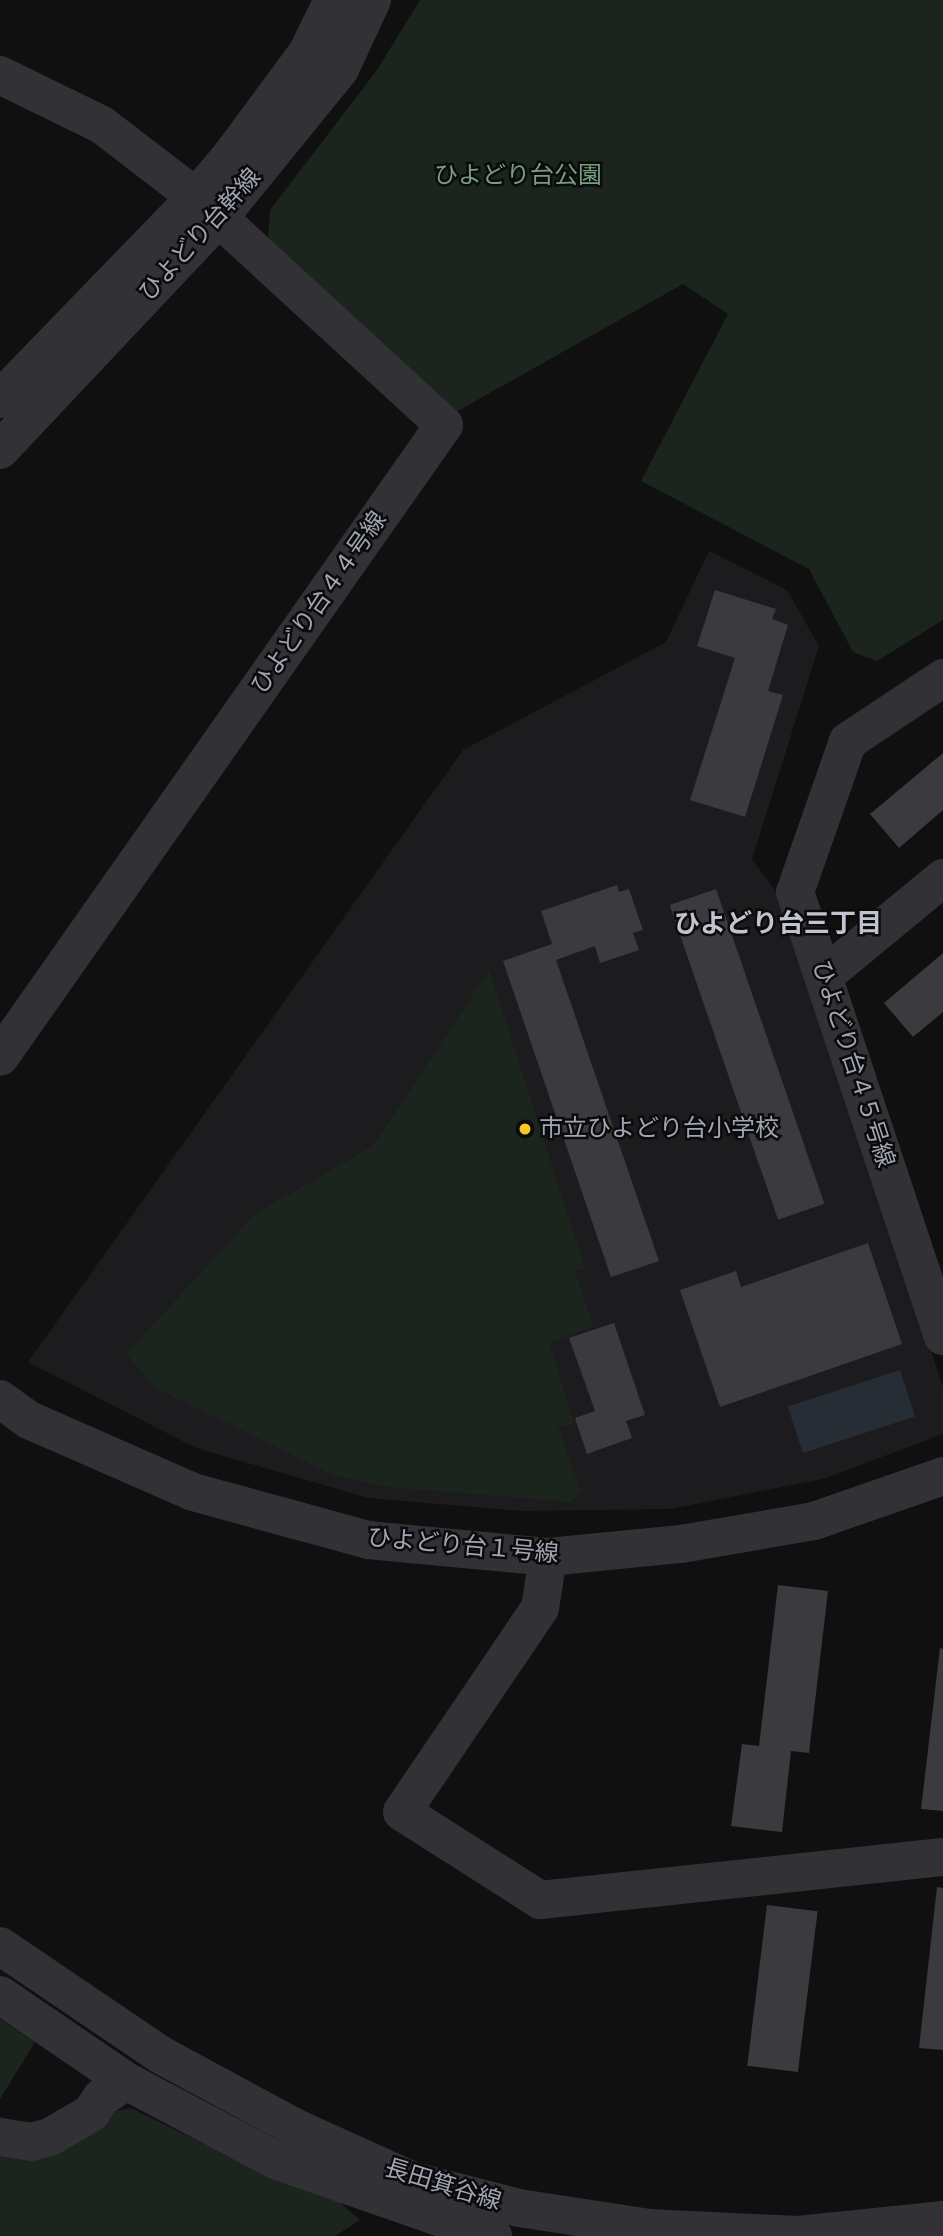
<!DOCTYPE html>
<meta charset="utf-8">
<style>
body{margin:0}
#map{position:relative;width:943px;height:2236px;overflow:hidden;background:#101011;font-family:"Work Sans","Noto Sans JP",sans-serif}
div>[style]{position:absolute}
.built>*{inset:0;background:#1c1c1e}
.green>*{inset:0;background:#1c241e}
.water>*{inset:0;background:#262d35;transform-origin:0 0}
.building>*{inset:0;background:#3a3a3f;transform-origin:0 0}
.minor>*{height:38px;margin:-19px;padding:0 19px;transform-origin:19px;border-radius:19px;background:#313136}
.tertiary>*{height:38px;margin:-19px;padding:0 19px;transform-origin:19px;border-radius:19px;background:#313136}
.dots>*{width:19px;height:19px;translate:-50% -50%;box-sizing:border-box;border:4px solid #0b0b0c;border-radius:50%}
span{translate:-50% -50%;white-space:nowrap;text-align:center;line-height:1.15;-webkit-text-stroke:5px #0b0b0c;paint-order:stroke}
.park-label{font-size:24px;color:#769f7d}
.street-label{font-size:24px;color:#a0a4b3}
.poi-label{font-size:24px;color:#a0a4b3}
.left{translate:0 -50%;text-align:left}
.neighbourhood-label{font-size:26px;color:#c1c3cf;font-weight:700}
</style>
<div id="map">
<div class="built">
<i style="clip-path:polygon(709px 551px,787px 590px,819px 646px,752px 859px,780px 897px,943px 1387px,943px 1434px,823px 1479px,670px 1509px,522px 1511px,368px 1498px,196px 1448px,28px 1362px,463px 750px,666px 642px)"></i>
</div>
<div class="green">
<i style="clip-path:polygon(420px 0,943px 0,943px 620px,877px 661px,853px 652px,809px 569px,641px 481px,728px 314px,683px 284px,456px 412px,268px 240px,270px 210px,377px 70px)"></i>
<i style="clip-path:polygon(489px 970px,585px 1268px,575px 1271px,593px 1326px,549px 1343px,574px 1423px,558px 1428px,581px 1491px,570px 1502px,387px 1487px,335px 1476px,156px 1388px,126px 1354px,255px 1214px,373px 1146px)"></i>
<i style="clip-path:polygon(0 2019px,35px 2042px,0 2099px)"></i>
<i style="clip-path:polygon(131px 2108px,247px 2165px,331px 2195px,360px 2220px,335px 2236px,0 2236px,0 2117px,34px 2127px)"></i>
</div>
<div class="water">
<i style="left:900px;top:1370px;width:49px;height:118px;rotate:72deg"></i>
</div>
<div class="building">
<i style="clip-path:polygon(715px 590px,776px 609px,772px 619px,788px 625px,768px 691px,783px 695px,745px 817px,690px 800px,735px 658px,697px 646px)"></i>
<i style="clip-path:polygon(943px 753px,943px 810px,899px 848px,870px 814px)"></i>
<i style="clip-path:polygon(617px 885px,619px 892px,629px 889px,643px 930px,633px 933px,639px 950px,600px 963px,595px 946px,556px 960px,659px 1261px,611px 1277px,503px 961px,552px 944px,541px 911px)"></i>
<i style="left:716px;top:889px;width:333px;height:49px;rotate:71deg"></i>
<i style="clip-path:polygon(943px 953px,943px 1012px,913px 1037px,884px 1003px)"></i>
<i style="clip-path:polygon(868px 1243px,902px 1344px,720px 1407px,680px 1290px,736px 1271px,741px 1287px)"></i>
<i style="clip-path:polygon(614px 1323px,645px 1415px,626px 1421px,632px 1438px,587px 1454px,575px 1418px,595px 1411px,569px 1338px)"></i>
<i style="clip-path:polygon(778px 1585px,828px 1591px,809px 1753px,791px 1751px,782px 1832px,731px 1826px,742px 1744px,759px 1746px)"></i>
<i style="clip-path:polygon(940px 1648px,943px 1649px,943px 1811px,921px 1809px)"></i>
<i style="clip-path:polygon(937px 1887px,943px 1888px,943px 2050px,919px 2048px)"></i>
<i style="left:767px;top:1905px;width:51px;height:162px;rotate:7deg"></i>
</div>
<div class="minor">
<i style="left:0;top:75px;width:114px;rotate:26.1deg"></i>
<i style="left:102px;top:125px;width:118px;rotate:37.5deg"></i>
<i style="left:196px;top:197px;width:337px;rotate:42.6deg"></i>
<i style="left:444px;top:425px;width:772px;rotate:125.09deg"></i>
<i style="left:943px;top:678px;width:114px;rotate:146.4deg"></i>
<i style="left:848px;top:741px;width:160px;rotate:109.3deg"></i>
<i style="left:795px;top:892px;width:468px;rotate:71.6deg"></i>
<i style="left:824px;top:976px;width:154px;rotate:-39.5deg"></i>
<i style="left:548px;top:1557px;width:52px;rotate:98.9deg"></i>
<i style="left:540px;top:1608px;width:246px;rotate:124.1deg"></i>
<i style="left:402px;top:1812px;width:164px;rotate:32.5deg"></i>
<i style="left:540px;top:1900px;width:405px;rotate:-6.1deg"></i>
<i style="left:0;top:2137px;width:31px;rotate:9deg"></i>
<i style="left:31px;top:2142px;width:20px;rotate:-15deg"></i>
<i style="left:50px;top:2137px;width:48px;rotate:-30.3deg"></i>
<i style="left:91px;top:2113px;width:18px;rotate:-56deg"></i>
<i style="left:101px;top:2098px;width:30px;rotate:-34deg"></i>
</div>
<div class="tertiary">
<i style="left:0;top:399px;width:281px;rotate:-45.9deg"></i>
<i style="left:196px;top:197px;width:52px;rotate:-49.6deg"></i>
<i style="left:230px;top:157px;width:129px;rotate:-53.5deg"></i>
<i style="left:307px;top:53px;width:59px;rotate:-63.9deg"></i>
<i style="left:0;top:450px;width:319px;rotate:-46.7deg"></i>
<i style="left:219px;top:218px;width:192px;rotate:-50.9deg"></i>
<i style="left:340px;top:69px;width:76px;rotate:-65.1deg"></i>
<i style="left:0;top:1399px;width:36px;rotate:36deg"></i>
<i style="left:29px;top:1420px;width:179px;rotate:23.7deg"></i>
<i style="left:193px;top:1492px;width:181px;rotate:15.3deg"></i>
<i style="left:368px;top:1540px;width:181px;rotate:5.4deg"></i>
<i style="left:548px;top:1557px;width:134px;rotate:-5.6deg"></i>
<i style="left:681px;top:1544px;width:135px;rotate:-9.8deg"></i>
<i style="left:814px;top:1521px;width:137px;rotate:-19.2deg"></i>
<i style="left:0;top:1946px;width:194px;rotate:34.1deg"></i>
<i style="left:161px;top:2055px;width:151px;rotate:28.4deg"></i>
<i style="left:294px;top:2127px;width:131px;rotate:24.4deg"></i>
<i style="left:413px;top:2181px;width:109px;rotate:14.3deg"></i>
<i style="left:519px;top:2208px;width:132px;rotate:8.7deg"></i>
<i style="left:649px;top:2228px;width:149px;rotate:2.7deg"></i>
<i style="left:798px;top:2235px;width:146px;rotate:-5.9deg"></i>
<i style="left:0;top:1995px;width:153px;rotate:34.3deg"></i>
<i style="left:126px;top:2081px;width:169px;rotate:27.9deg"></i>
<i style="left:275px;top:2160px;width:231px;rotate:19.2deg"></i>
</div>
<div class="dots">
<i style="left:525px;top:1129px;background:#f7c822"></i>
</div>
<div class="park-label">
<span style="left:518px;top:176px">ひよどり台公園</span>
</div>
<div class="street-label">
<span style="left:200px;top:235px;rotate:-48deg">ひよどり台幹線</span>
<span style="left:319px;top:603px;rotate:-55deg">ひよどり台４４号線</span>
<span style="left:853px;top:1064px;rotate:72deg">ひよどり台４５号線</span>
<span style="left:463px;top:1546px;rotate:5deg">ひよどり台１号線</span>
<span style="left:443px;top:2185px;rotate:17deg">長田箕谷線</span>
</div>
<div class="poi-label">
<span class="left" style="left:539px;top:1129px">市立ひよどり台小学校</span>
</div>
<div class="neighbourhood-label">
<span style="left:778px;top:924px">ひよどり台三丁目</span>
</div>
</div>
